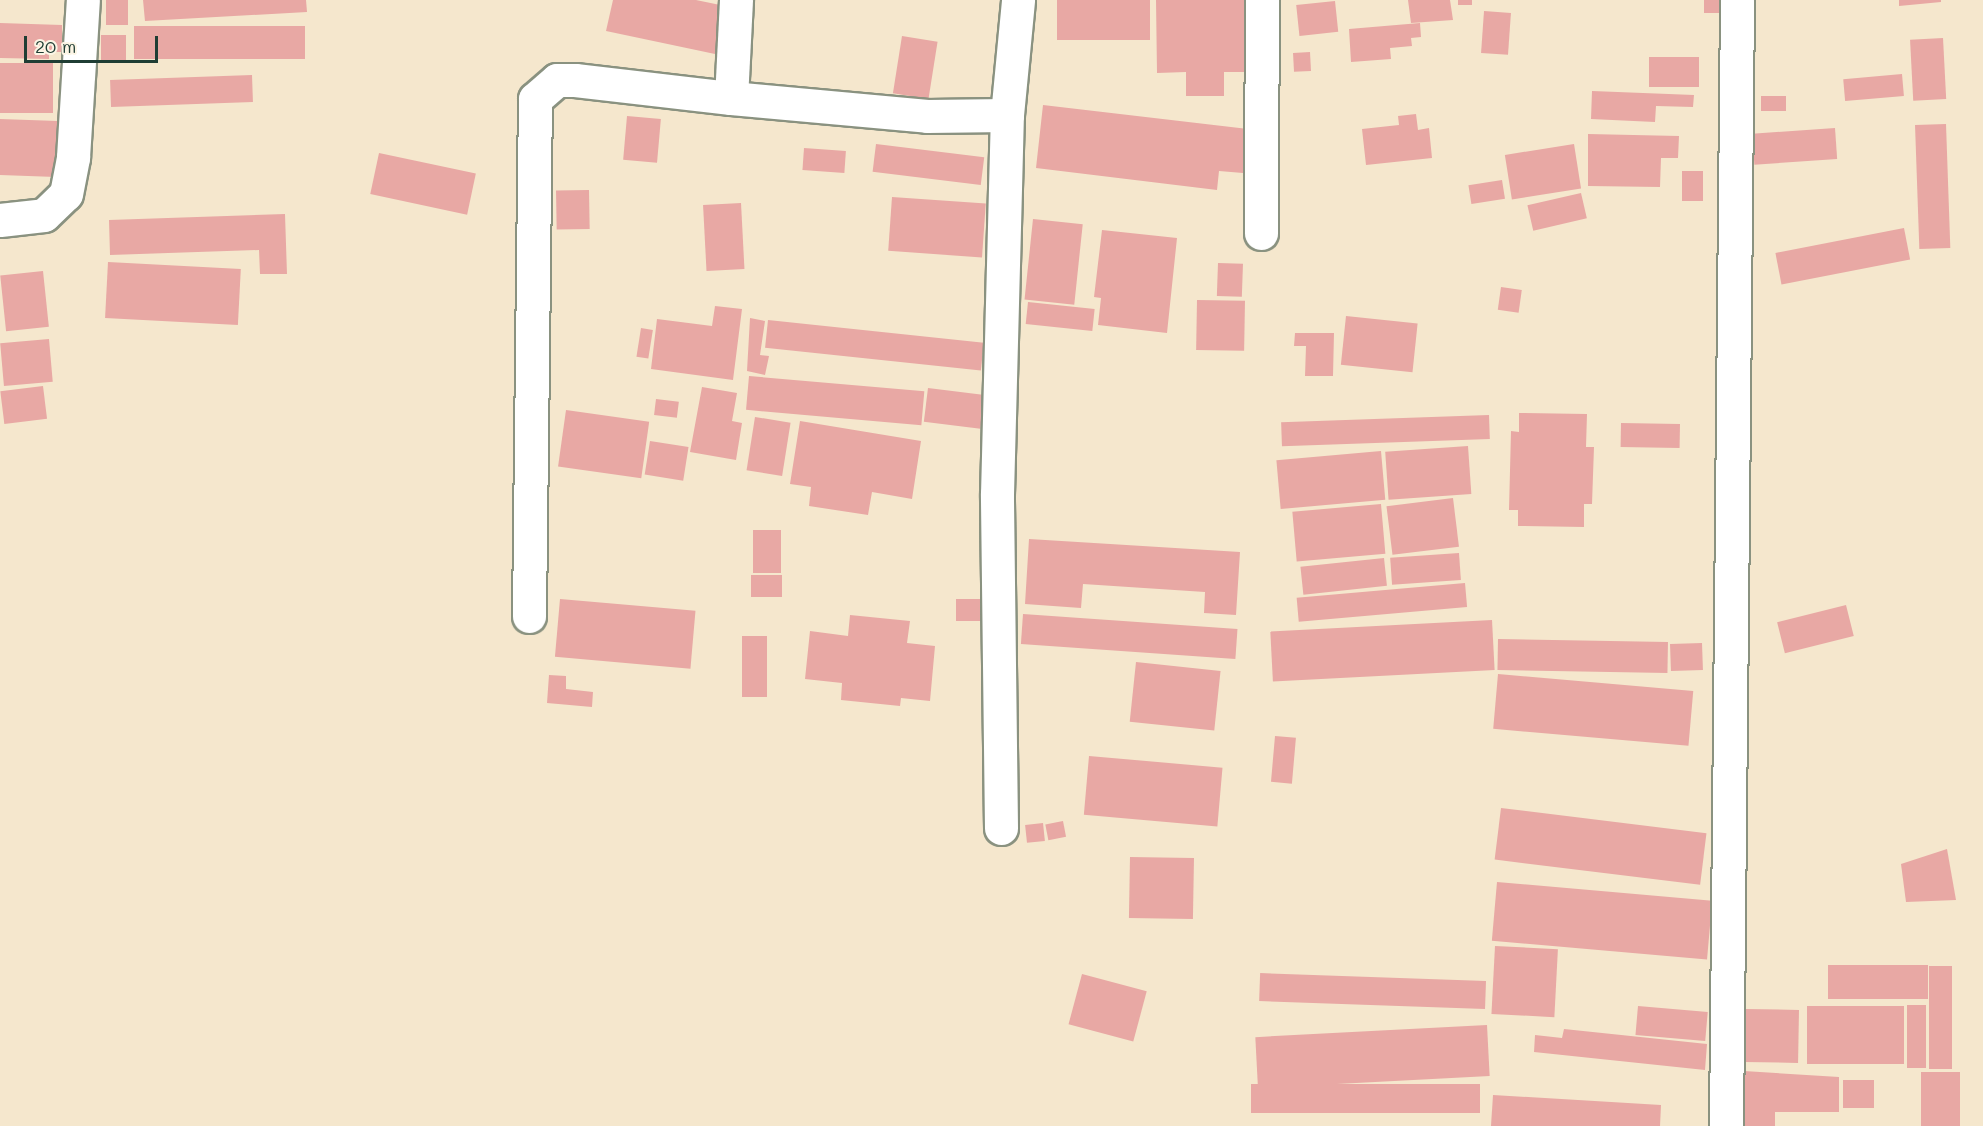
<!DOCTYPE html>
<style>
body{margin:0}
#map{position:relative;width:1983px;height:1126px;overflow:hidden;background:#f5e7cd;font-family:Mali,sans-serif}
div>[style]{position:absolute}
.building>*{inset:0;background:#e8a8a4;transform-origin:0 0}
.roads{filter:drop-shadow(2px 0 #8a9280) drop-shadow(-2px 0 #8a9280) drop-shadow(0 2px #8a9280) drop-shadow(0 -2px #8a9280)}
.street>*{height:33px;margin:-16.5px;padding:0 16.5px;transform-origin:16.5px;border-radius:16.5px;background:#fff}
span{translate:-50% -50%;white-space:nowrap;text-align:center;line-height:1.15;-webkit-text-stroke:6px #fcf5e5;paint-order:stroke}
.scale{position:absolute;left:24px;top:36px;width:134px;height:27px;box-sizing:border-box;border:3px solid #1f3d34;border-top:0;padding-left:8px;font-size:18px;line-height:21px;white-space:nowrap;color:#1f3d34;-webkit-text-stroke:4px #fcf5e5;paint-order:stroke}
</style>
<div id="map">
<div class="building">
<i style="left:106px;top:0;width:22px;height:25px"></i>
<i style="clip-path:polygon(143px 0,306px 0,307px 12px,145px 21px)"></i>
<i style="clip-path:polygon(613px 0,696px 0,725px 6px,715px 54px,606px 31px)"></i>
<i style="left:1057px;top:0;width:93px;height:40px"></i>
<i style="clip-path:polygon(1156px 0,1244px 0,1244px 72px,1224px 72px,1224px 96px,1186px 96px,1186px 72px,1157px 73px)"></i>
<i style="clip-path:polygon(1408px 0,1450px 0,1453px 20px,1411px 23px)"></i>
<i style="left:1458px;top:0;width:14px;height:5px"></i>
<i style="left:1704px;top:0;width:16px;height:13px"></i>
<i style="clip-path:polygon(1899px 0,1941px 0,1941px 2px,1899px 6px)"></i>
<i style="left:1335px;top:1px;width:31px;height:39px;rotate:84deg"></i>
<i style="left:1484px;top:11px;width:27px;height:42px;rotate:4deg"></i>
<i style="clip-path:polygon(0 23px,62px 25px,62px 52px,49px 52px,49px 59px,0 58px)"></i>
<i style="clip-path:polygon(1420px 23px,1421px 37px,1411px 38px,1412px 46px,1390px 48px,1391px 59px,1351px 62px,1349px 29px)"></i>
<i style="left:305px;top:26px;width:33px;height:171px;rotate:90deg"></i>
<i style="left:126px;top:35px;width:27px;height:25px;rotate:90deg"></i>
<i style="left:902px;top:36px;width:36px;height:58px;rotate:9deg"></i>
<i style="left:1943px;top:38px;width:61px;height:33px;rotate:87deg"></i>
<i style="left:1310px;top:52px;width:19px;height:17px;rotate:87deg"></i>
<i style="left:1649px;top:57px;width:50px;height:30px"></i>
<i style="left:0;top:63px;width:53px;height:50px"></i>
<i style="left:1902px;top:74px;width:22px;height:59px;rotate:85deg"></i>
<i style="left:252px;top:75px;width:27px;height:142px;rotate:88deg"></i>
<i style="clip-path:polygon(1592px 91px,1694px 95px,1693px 107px,1656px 106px,1655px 122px,1591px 119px)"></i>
<i style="left:1786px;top:96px;width:15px;height:25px;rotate:90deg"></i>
<i style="clip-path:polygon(1043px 105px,1248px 129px,1243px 173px,1219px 171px,1217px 190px,1036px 168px)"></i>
<i style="clip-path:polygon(1416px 114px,1418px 130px,1429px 128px,1432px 158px,1366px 165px,1362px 129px,1399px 125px,1398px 116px)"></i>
<i style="left:627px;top:116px;width:34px;height:44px;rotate:5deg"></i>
<i style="left:0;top:119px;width:58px;height:56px;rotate:2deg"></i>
<i style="left:1946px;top:124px;width:124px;height:31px;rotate:88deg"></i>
<i style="left:1835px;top:128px;width:31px;height:83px;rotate:86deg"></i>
<i style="clip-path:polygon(1588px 134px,1679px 136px,1678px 158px,1661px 158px,1660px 187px,1588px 186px)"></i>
<i style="left:876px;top:144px;width:109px;height:28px;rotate:7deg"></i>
<i style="left:1574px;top:144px;width:45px;height:70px;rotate:81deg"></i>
<i style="left:804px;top:148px;width:42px;height:22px;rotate:4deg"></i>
<i style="left:379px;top:153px;width:99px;height:42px;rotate:12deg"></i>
<i style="left:1682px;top:171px;width:21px;height:30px"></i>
<i style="left:1502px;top:180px;width:19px;height:34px;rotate:81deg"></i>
<i style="left:589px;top:190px;width:39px;height:33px;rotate:89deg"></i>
<i style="left:1581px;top:193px;width:26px;height:55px;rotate:77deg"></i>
<i style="left:892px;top:197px;width:94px;height:54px;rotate:4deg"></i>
<i style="left:741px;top:203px;width:66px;height:38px;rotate:87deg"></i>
<i style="clip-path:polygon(285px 214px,287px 274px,260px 274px,259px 250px,110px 255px,109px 220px)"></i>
<i style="left:1033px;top:219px;width:50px;height:81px;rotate:6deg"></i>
<i style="left:1904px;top:228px;width:32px;height:131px;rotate:79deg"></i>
<i style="clip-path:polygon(1102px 230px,1177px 238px,1167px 333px,1098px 325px,1101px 298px,1094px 297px)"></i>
<i style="left:108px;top:262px;width:133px;height:56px;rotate:3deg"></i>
<i style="left:1218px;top:263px;width:25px;height:33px;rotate:2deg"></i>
<i style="left:43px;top:271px;width:56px;height:43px;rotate:84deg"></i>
<i style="left:1501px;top:287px;width:21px;height:23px;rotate:8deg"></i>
<i style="left:1197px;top:300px;width:48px;height:50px;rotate:1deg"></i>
<i style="left:1028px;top:302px;width:67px;height:22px;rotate:6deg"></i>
<i style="clip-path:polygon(715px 306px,742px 309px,733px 380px,651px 369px,657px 319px,712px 326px)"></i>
<i style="left:1346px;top:316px;width:72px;height:49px;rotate:6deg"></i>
<i style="clip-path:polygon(750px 318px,765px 321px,760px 355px,769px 356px,765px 375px,747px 371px)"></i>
<i style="left:768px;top:320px;width:217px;height:28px;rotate:6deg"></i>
<i style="left:641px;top:328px;width:12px;height:29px;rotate:9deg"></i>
<i style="clip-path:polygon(1295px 333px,1334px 333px,1333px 376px,1305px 376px,1306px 346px,1294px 346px)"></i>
<i style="left:49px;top:339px;width:43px;height:49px;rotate:85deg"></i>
<i style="left:749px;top:376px;width:176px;height:34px;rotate:5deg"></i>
<i style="left:43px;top:386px;width:33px;height:43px;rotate:83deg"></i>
<i style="clip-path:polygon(702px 387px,737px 393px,732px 421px,742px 423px,736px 460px,690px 452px)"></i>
<i style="left:928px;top:388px;width:57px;height:34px;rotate:7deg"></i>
<i style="left:656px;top:399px;width:23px;height:16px;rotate:7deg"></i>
<i style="left:566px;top:410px;width:84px;height:57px;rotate:8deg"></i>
<i style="clip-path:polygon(1519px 413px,1587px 414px,1586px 447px,1594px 447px,1592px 504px,1584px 504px,1584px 527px,1518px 526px,1518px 510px,1509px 510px,1511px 431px,1519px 432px)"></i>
<i style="left:1489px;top:415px;width:24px;height:208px;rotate:88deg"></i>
<i style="left:755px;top:417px;width:36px;height:54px;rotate:9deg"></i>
<i style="clip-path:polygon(800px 421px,921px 441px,912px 499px,872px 492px,868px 515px,809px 506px,811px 487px,790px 484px)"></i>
<i style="left:1621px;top:423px;width:59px;height:24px;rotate:1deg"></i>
<i style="left:650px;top:441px;width:39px;height:34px;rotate:9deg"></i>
<i style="left:1468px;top:446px;width:48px;height:83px;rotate:86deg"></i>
<i style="left:1381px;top:451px;width:49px;height:105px;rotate:85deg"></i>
<i style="left:1453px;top:498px;width:49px;height:67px;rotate:83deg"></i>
<i style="left:1381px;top:504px;width:50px;height:89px;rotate:85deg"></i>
<i style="left:753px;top:530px;width:28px;height:43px"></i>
<i style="clip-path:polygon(1029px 539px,1240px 552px,1236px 615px,1204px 613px,1205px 592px,1083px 584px,1081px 608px,1025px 604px)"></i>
<i style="left:1459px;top:553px;width:27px;height:69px;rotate:86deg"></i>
<i style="left:1384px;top:558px;width:28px;height:84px;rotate:84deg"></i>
<i style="left:751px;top:575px;width:31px;height:22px"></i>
<i style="left:1465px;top:583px;width:24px;height:169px;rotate:85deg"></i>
<i style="left:560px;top:599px;width:136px;height:58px;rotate:5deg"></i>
<i style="left:956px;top:599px;width:25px;height:22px"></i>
<i style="left:1846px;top:605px;width:32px;height:71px;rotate:76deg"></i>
<i style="left:1023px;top:614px;width:215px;height:30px;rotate:4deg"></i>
<i style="clip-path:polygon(850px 615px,910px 621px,907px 643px,935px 646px,930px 701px,901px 698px,900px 706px,841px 700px,842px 683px,805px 679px,810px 631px,848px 636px)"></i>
<i style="left:1492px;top:620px;width:50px;height:222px;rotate:87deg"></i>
<i style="left:742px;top:636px;width:25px;height:61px"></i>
<i style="left:1498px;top:639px;width:170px;height:31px;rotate:1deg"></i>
<i style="left:1702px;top:643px;width:27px;height:32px;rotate:88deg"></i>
<i style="left:1136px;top:662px;width:85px;height:60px;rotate:6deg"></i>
<i style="left:1498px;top:674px;width:196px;height:55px;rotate:5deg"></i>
<i style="clip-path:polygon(549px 675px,566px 676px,566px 689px,593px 692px,592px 707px,547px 703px)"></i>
<i style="left:1275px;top:736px;width:21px;height:46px;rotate:5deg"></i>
<i style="left:1089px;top:756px;width:134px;height:59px;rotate:5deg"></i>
<i style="left:1501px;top:808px;width:207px;height:52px;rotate:7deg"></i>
<i style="left:1063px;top:821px;width:16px;height:18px;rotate:79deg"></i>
<i style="left:1043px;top:823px;width:18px;height:18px;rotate:84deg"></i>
<i style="clip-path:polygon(1947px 849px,1956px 900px,1906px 902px,1901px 864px)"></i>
<i style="left:1130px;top:857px;width:64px;height:61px;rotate:1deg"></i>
<i style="left:1497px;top:882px;width:216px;height:59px;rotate:5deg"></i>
<i style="left:1495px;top:946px;width:63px;height:68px;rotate:3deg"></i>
<i style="left:1828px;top:965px;width:100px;height:34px"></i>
<i style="left:1929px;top:966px;width:23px;height:103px"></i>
<i style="left:1082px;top:974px;width:67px;height:52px;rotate:15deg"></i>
<i style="left:1486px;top:981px;width:28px;height:226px;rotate:92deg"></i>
<i style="left:1926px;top:1005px;width:63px;height:19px;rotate:90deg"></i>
<i style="left:1638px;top:1006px;width:70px;height:29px;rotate:5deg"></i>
<i style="left:1807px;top:1006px;width:97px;height:58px"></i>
<i style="left:1745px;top:1009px;width:54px;height:53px;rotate:1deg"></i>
<i style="left:1487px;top:1025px;width:51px;height:232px;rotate:87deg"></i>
<i style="clip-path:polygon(1564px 1029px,1707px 1044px,1705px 1070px,1534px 1052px,1535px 1035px,1562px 1038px)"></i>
<i style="clip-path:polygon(1744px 1071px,1839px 1077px,1839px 1112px,1775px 1112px,1775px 1126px,1744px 1126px)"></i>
<i style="left:1921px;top:1072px;width:39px;height:54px"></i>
<i style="left:1843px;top:1080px;width:31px;height:28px"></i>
<i style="left:1480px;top:1084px;width:29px;height:229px;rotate:90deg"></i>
<i style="clip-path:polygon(1493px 1095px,1661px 1105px,1660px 1126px,1491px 1126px)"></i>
</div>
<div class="roads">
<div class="street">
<i style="left:736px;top:0;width:98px;rotate:92.9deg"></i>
<i style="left:731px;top:98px;width:197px;rotate:5.2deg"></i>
<i style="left:927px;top:116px;width:80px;rotate:-0.7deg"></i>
<i style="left:0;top:220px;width:44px;rotate:-6.5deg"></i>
<i style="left:44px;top:215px;width:30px;rotate:-44deg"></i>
<i style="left:66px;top:194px;width:38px;rotate:-79deg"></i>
<i style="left:73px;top:157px;width:157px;rotate:-86.4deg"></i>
<i style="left:1261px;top:233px;width:233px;rotate:-89.8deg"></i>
<i style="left:529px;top:616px;width:517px;rotate:-89.34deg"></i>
<i style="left:535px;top:99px;width:29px;rotate:-41deg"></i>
<i style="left:557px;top:80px;width:18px"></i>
<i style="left:575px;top:80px;width:157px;rotate:6.6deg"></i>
<i style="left:1001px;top:828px;width:334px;rotate:-90.7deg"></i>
<i style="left:997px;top:494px;width:379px;rotate:-88.5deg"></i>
<i style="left:1007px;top:115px;width:116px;rotate:-84.5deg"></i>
<i style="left:1726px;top:1126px;width:1126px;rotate:-89.44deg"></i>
</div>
</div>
<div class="scale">20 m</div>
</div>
